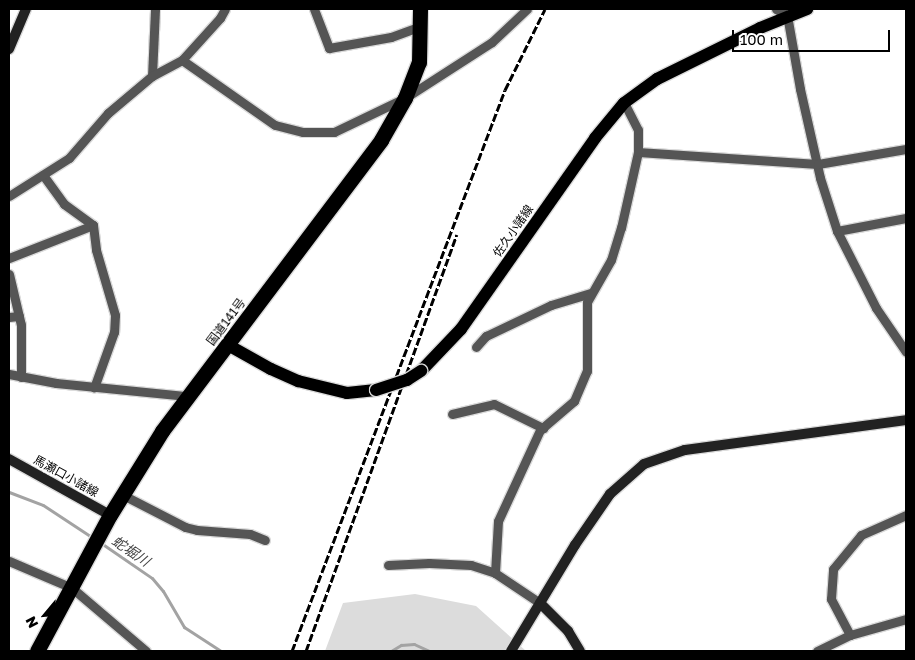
<!DOCTYPE html>
<meta charset="utf-8">
<style>
body{margin:0}
#map{position:relative;width:915px;height:660px;overflow:hidden;background:#fff;font-family:"Golos Text","Noto Sans JP",sans-serif}
div>[style]{position:absolute}
.green>*{inset:0;background:#dcdcdc}
.stream>*{height:3px;margin:-1.5px;padding:0 1.5px;transform-origin:1.5px;border-radius:1.5px;background:#a3a3a3}
.roads{filter:drop-shadow(1px 0 #dbdbdb) drop-shadow(-1px 0 #dbdbdb) drop-shadow(0 1px #dbdbdb) drop-shadow(0 -1px #dbdbdb)}
.street>*{height:9px;margin:-4.5px;padding:0 4.5px;transform-origin:4.5px;border-radius:4.5px;background:#555}
.secondary>*{height:10px;margin:-5px;padding:0 5px;transform-origin:5px;border-radius:5px;background:#222}
.primary>*{height:12px;margin:-6px;padding:0 6px;transform-origin:6px;border-radius:6px;background:#000}
.highway>*{height:15px;margin:-7.5px;padding:0 7.5px;transform-origin:7.5px;border-radius:7.5px;background:#000}
.rail>*{height:3px;margin-top:-1.5px;transform-origin:0;background:repeating-linear-gradient(90deg,#000 0 8px,transparent 0 10.5px)}
.bridges{filter:drop-shadow(1px 0 #dbdbdb) drop-shadow(-1px 0 #dbdbdb) drop-shadow(0 1px #dbdbdb) drop-shadow(0 -1px #dbdbdb)}
.primary-bridge>*{height:12px;margin:-6px;padding:0 6px;transform-origin:6px;border-radius:6px;background:#000}
span{translate:-50% -50%;white-space:nowrap;text-align:center;line-height:1.15;-webkit-text-stroke:4px #fff;paint-order:stroke}
.street-label{font-size:12px;color:#000}
.water-label{font-size:14px;color:#444;font-style:italic}
.frame{position:absolute;inset:0;border:10px solid #000;pointer-events:none}
.north{position:absolute;left:20px;top:590px;width:50px;height:50px;-webkit-text-stroke:4px #fff;paint-order:stroke;rotate:242deg;font-size:14px;font-weight:700;line-height:20px;text-align:center;color:#000}
.north::after{content:'';display:block;margin:auto;width:18px;height:22px;background:#000;clip-path:polygon(50% 0,100% 100%,50% 72%,0 100%)}
.scale{position:absolute;left:732px;top:30px;width:158px;height:22px;box-sizing:border-box;border:2px solid #000;border-top:0;padding-left:6px;font-size:15px;line-height:18px;white-space:nowrap;color:#000;-webkit-text-stroke:4px #fff;paint-order:stroke}
</style>
<div id="map">
<div class="green">
<i style="clip-path:polygon(415px 594px,476px 606px,526px 651px,325px 651px,343px 603px)"></i>
</div>
<div class="stream">
<i style="left:9px;top:492px;width:36px;rotate:21deg"></i>
<i style="left:43px;top:505px;width:60px;rotate:33.4deg"></i>
<i style="left:101px;top:543px;width:62px;rotate:34.5deg"></i>
<i style="left:152px;top:578px;width:17px;rotate:50deg"></i>
<i style="left:163px;top:591px;width:42px;rotate:59.7deg"></i>
<i style="left:184px;top:627px;width:44px;rotate:33deg"></i>
<i style="left:391px;top:651px;width:12px;rotate:-31deg"></i>
<i style="left:401px;top:645px;width:13px;rotate:-4deg"></i>
<i style="left:414px;top:644px;width:17px;rotate:25deg"></i>
</div>
<div class="roads">
<div class="street">
<i style="left:314px;top:9px;width:42px;rotate:69deg"></i>
<i style="left:329px;top:48px;width:63px;rotate:-10.1deg"></i>
<i style="left:391px;top:37px;width:32px;rotate:-20deg"></i>
<i style="left:776px;top:9px;width:13px;rotate:29deg"></i>
<i style="left:787px;top:15px;width:75px;rotate:80deg"></i>
<i style="left:800px;top:89px;width:91px;rotate:77.3deg"></i>
<i style="left:820px;top:178px;width:56px;rotate:72.2deg"></i>
<i style="left:837px;top:231px;width:86px;rotate:63.1deg"></i>
<i style="left:876px;top:308px;width:53px;rotate:55.7deg"></i>
<i style="left:182px;top:60px;width:113px;rotate:35deg"></i>
<i style="left:275px;top:125px;width:29px;rotate:14deg"></i>
<i style="left:303px;top:132px;width:31px"></i>
<i style="left:334px;top:132px;width:79px;rotate:-25.6deg"></i>
<i style="left:405px;top:98px;width:103px;rotate:-32.8deg"></i>
<i style="left:492px;top:42px;width:48px;rotate:-43.3deg"></i>
<i style="left:152px;top:76px;width:67px;rotate:-87.4deg"></i>
<i style="left:638px;top:152px;width:180px;rotate:3.8deg"></i>
<i style="left:818px;top:164px;width:89px;rotate:-9.7deg"></i>
<i style="left:43px;top:175px;width:36px;rotate:54deg"></i>
<i style="left:64px;top:204px;width:36px;rotate:36deg"></i>
<i style="left:9px;top:196px;width:71px;rotate:-32.3deg"></i>
<i style="left:69px;top:158px;width:60px;rotate:-49.1deg"></i>
<i style="left:108px;top:113px;width:57px;rotate:-40.1deg"></i>
<i style="left:152px;top:76px;width:34px;rotate:-28deg"></i>
<i style="left:182px;top:60px;width:57px;rotate:-47.9deg"></i>
<i style="left:220px;top:18px;width:10px;rotate:-61deg"></i>
<i style="left:837px;top:231px;width:70px;rotate:-10.7deg"></i>
<i style="left:9px;top:258px;width:90px;rotate:-21.4deg"></i>
<i style="left:93px;top:225px;width:25px;rotate:83deg"></i>
<i style="left:96px;top:250px;width:68px;rotate:73.7deg"></i>
<i style="left:115px;top:315px;width:17px;rotate:93deg"></i>
<i style="left:114px;top:332px;width:59px;rotate:109.7deg"></i>
<i style="left:9px;top:274px;width:52px;rotate:76.8deg"></i>
<i style="left:21px;top:325px;width:52px;rotate:90deg"></i>
<i style="left:9px;top:317px;width:10px;rotate:-6deg"></i>
<i style="left:476px;top:347px;width:15px;rotate:-48deg"></i>
<i style="left:486px;top:336px;width:72px;rotate:-25.5deg"></i>
<i style="left:551px;top:305px;width:42px;rotate:-16.7deg"></i>
<i style="left:9px;top:374px;width:48px;rotate:10.8deg"></i>
<i style="left:56px;top:383px;width:132px;rotate:5.7deg"></i>
<i style="left:452px;top:414px;width:43px;rotate:-13.4deg"></i>
<i style="left:494px;top:404px;width:55px;rotate:26.1deg"></i>
<i style="left:123px;top:495px;width:70px;rotate:27.3deg"></i>
<i style="left:185px;top:527px;width:12px;rotate:14deg"></i>
<i style="left:197px;top:530px;width:53px;rotate:4.3deg"></i>
<i style="left:250px;top:534px;width:16px;rotate:22deg"></i>
<i style="left:9px;top:561px;width:69px;rotate:23.2deg"></i>
<i style="left:72px;top:588px;width:97px;rotate:40.4deg"></i>
<i style="left:388px;top:565px;width:41px;rotate:-2.8deg"></i>
<i style="left:429px;top:563px;width:42px;rotate:2.7deg"></i>
<i style="left:471px;top:565px;width:25px;rotate:18deg"></i>
<i style="left:495px;top:573px;width:54px;rotate:33.7deg"></i>
<i style="left:495px;top:573px;width:52px;rotate:-86.7deg"></i>
<i style="left:498px;top:521px;width:100px;rotate:-65.2deg"></i>
<i style="left:540px;top:430px;width:45px;rotate:-40.5deg"></i>
<i style="left:574px;top:401px;width:33px;rotate:-67deg"></i>
<i style="left:587px;top:371px;width:69px;rotate:-90deg"></i>
<i style="left:587px;top:302px;width:48px;rotate:-60.3deg"></i>
<i style="left:611px;top:260px;width:34px;rotate:-73deg"></i>
<i style="left:621px;top:228px;width:78px;rotate:-77.4deg"></i>
<i style="left:638px;top:152px;width:22px;rotate:-90deg"></i>
<i style="left:638px;top:130px;width:30px;rotate:-117deg"></i>
<i style="left:850px;top:635px;width:41px;rotate:-117.8deg"></i>
<i style="left:831px;top:599px;width:30px;rotate:-86deg"></i>
<i style="left:833px;top:569px;width:44px;rotate:-50.5deg"></i>
<i style="left:861px;top:535px;width:49px;rotate:-24deg"></i>
<i style="left:817px;top:651px;width:37px;rotate:-26deg"></i>
<i style="left:850px;top:635px;width:58px;rotate:-15.9deg"></i>
</div>
<div class="secondary">
<i style="left:9px;top:49px;width:43px;rotate:-67deg"></i>
<i style="left:9px;top:459px;width:115px;rotate:29deg"></i>
<i style="left:540px;top:603px;width:40px;rotate:45deg"></i>
<i style="left:568px;top:631px;width:23px;rotate:59deg"></i>
<i style="left:511px;top:651px;width:124px;rotate:-58.9deg"></i>
<i style="left:575px;top:545px;width:62px;rotate:-55.5deg"></i>
<i style="left:610px;top:494px;width:45px;rotate:-41.4deg"></i>
<i style="left:644px;top:464px;width:43px;rotate:-18.9deg"></i>
<i style="left:685px;top:450px;width:223px;rotate:-7.7deg"></i>
</div>
<div class="primary">
<i style="left:228px;top:345px;width:49px;rotate:29.2deg"></i>
<i style="left:271px;top:369px;width:30px;rotate:24deg"></i>
<i style="left:298px;top:381px;width:50px;rotate:13.8deg"></i>
<i style="left:347px;top:393px;width:29px;rotate:-6deg"></i>
<i style="left:421px;top:371px;width:58px;rotate:-46.4deg"></i>
<i style="left:461px;top:329px;width:233px;rotate:-54.9deg"></i>
<i style="left:595px;top:138px;width:45px;rotate:-50.4deg"></i>
<i style="left:624px;top:103px;width:41px;rotate:-36deg"></i>
<i style="left:657px;top:79px;width:115px;rotate:-26.3deg"></i>
<i style="left:760px;top:28px;width:51px;rotate:-22deg"></i>
</div>
<div class="highway">
<i style="left:37px;top:651px;width:154px;rotate:-61.8deg"></i>
<i style="left:110px;top:515px;width:99px;rotate:-58.2deg"></i>
<i style="left:162px;top:431px;width:364px;rotate:-53deg"></i>
<i style="left:381px;top:140px;width:48px;rotate:-60.3deg"></i>
<i style="left:405px;top:98px;width:39px;rotate:-69deg"></i>
<i style="left:419px;top:62px;width:53px;rotate:-88.9deg"></i>
</div>
</div>
<div class="rail">
<i style="left:292px;top:651px;width:600px;rotate:-69.21deg"></i>
<i style="left:505px;top:90px;width:90px;rotate:-63.7deg"></i>
<i style="left:306px;top:651px;width:443px;rotate:-70.1deg"></i>
</div>
<div class="bridges">
<div class="primary-bridge">
<i style="left:376px;top:390px;width:33px;rotate:-18deg"></i>
<i style="left:407px;top:380px;width:17px;rotate:-33deg"></i>
</div>
</div>
<div class="street-label">
<span style="left:513px;top:231px;rotate:-55deg">佐久小諸線</span>
<span style="left:226px;top:322px;rotate:-53deg">国道141号</span>
<span style="left:66px;top:476px;rotate:29deg">馬瀬口小諸線</span>
</div>
<div class="water-label">
<span style="left:131px;top:551px;rotate:34deg">蛇堀川</span>
</div>
<div class="frame"></div>
<div class="north">N</div>
<div class="scale">100 m</div>
</div>
